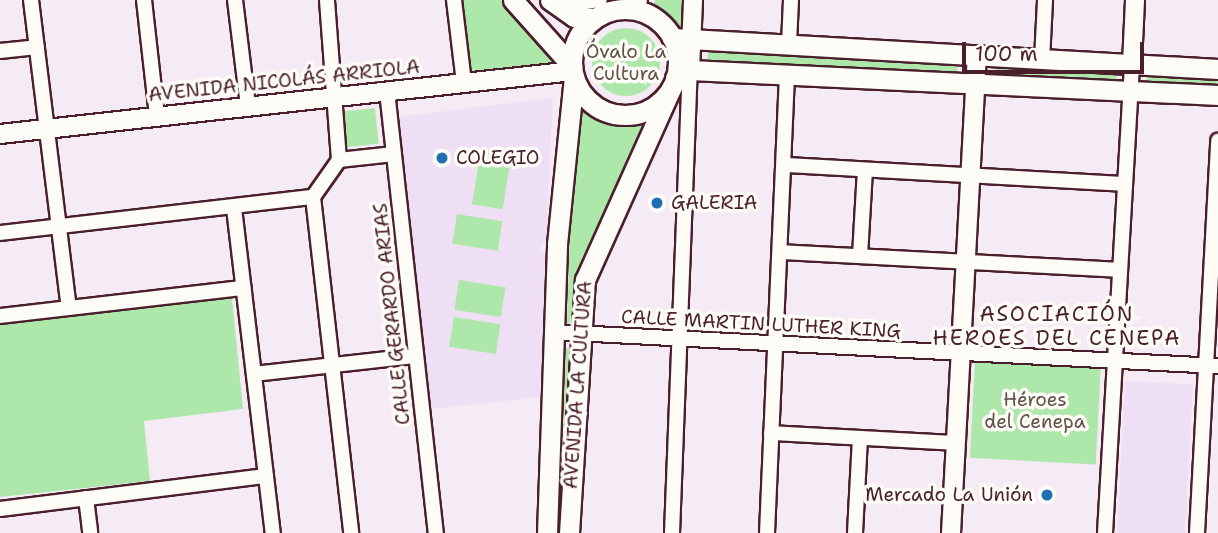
<!DOCTYPE html>
<meta charset="utf-8">
<style>
body{margin:0}
#map{position:relative;width:1218px;height:533px;overflow:hidden;background:#f5ebf5;font-family:"Shantell Sans",sans-serif}
div>[style]{position:absolute}
.built>*{inset:0;background:#efdff4;transform-origin:0 0}
.green>*{inset:0;background:#aee7aa;transform-origin:0 0}
.round{border-radius:50%}
.roads{filter:drop-shadow(2px 0 #4a1f2b) drop-shadow(-2px 0 #4a1f2b) drop-shadow(0 2px #4a1f2b) drop-shadow(0 -2px #4a1f2b)}
.minor>*{height:14px;margin:-7px;padding:0 7px;transform-origin:7px;border-radius:7px;background:#fdfcf7}
.tertiary>*{height:18px;margin:-9px;padding:0 9px;transform-origin:9px;border-radius:9px;background:#fdfcf7}
.secondary>*{height:19px;margin:-9.5px;padding:0 9.5px;transform-origin:9.5px;border-radius:9.5px;background:#fdfcf7}
.secondary>.ring{margin:-9.5px;padding:0;box-sizing:content-box;background:none;border:19px solid #fdfcf7;border-radius:50%}
.dots>*{width:19px;height:19px;translate:-50% -50%;box-sizing:border-box;border:4px solid #fdfcf7;border-radius:50%}
span{translate:-50% -50%;white-space:nowrap;text-align:center;line-height:1.15;-webkit-text-stroke:7px #fdfcf7;paint-order:stroke}
.park-label{font-size:19px;color:#63514b}
.street-label{font-size:19px;color:#4a1f2b}
.poi-label{font-size:19px;color:#4a1f2b}
.left{translate:0 -50%;text-align:left}
.right{translate:-100% -50%;text-align:right}
.neighbourhood-label{font-size:21px;color:#4a1f2b;letter-spacing:2px}
.scale{position:absolute;left:962px;top:42px;width:182px;height:32px;box-sizing:border-box;border:4px solid #4a1f2b;border-top:0;padding-left:9px;font-size:21px;line-height:24px;white-space:nowrap;color:#4a1f2b;-webkit-text-stroke:5px #fdfcf7;paint-order:stroke}
</style>
<div id="map">
<div class="built">
<i style="clip-path:polygon(553px 98px,546px 240px,540px 246px,545px 255px,541px 397px,431px 409px,398px 117px)"></i>
<i style="left:1125px;top:381px;width:68px;height:152px;rotate:3deg"></i>
</div>
<div class="green">
<i style="clip-path:polygon(456px 0,506px 0,557px 63px,466px 72px)"></i>
<i style="clip-path:polygon(655px 0,688px 0,683px 32px,653px 7px)"></i>
<i class="round" style="left:592px;top:28px;width:68px;height:68px"></i>
<i style="left:708px;top:49px;width:250px;height:13px;rotate:3deg"></i>
<i style="left:997px;top:62px;width:120px;height:13px;rotate:3deg"></i>
<i style="left:1147px;top:70px;width:71px;height:11px;rotate:3deg"></i>
<i style="clip-path:polygon(574px 103px,609px 123px,648px 121px,581px 260px,573px 320px,567px 325px)"></i>
<i style="left:375px;top:108px;width:36px;height:36px;rotate:84deg"></i>
<i style="left:481px;top:148px;width:31px;height:57px;rotate:9deg"></i>
<i style="left:457px;top:214px;width:46px;height:30px;rotate:9deg"></i>
<i style="left:459px;top:280px;width:47px;height:30px;rotate:9deg"></i>
<i style="clip-path:polygon(232px 298px,243px 409px,144px 421px,150px 481px,0 497px,0 321px)"></i>
<i style="left:454px;top:317px;width:47px;height:30px;rotate:9deg"></i>
<i style="left:563px;top:348px;width:10px;height:140px;rotate:6deg"></i>
<i style="left:975px;top:360px;width:126px;height:98px;rotate:3deg"></i>
</div>
<div class="roads">
<div class="minor">
<i style="left:31px;top:0;width:310px;rotate:83deg"></i>
<i style="left:144px;top:0;width:117px;rotate:83.6deg"></i>
<i style="left:235px;top:0;width:107px;rotate:83deg"></i>
<i style="left:454px;top:0;width:84px;rotate:83.1deg"></i>
<i style="left:556px;top:6px;width:44px;rotate:-7.8deg"></i>
<i style="left:789px;top:44px;width:44px;rotate:-87.4deg"></i>
<i style="left:0;top:51px;width:37px;rotate:-6deg"></i>
<i style="left:1042px;top:60px;width:60px;rotate:-87.1deg"></i>
<i style="left:387px;top:91px;width:445px;rotate:83.7deg"></i>
<i style="left:339px;top:160px;width:55px;rotate:-6.2deg"></i>
<i style="left:785px;top:165px;width:340px;rotate:3.2deg"></i>
<i style="left:313px;top:197px;width:338px;rotate:83.5deg"></i>
<i style="left:313px;top:197px;width:45px;rotate:-54.9deg"></i>
<i style="left:339px;top:160px;width:160px;rotate:-94.3deg"></i>
<i style="left:234px;top:208px;width:327px;rotate:83.2deg"></i>
<i style="left:0;top:233px;width:315px;rotate:-6.6deg"></i>
<i style="left:780px;top:252px;width:340px;rotate:3deg"></i>
<i style="left:860px;top:256px;width:86px;rotate:-86.7deg"></i>
<i style="left:0;top:316px;width:245px;rotate:-6.6deg"></i>
<i style="left:554px;top:332px;width:665px;rotate:2.93deg"></i>
<i style="left:254px;top:374px;width:161px;rotate:-6.4deg"></i>
<i style="left:771px;top:433px;width:185px;rotate:3.1deg"></i>
<i style="left:86px;top:498px;width:35px;rotate:83deg"></i>
<i style="left:0;top:509px;width:268px;rotate:-7.1deg"></i>
<i style="left:672px;top:533px;width:463px;rotate:-87.8deg"></i>
<i style="left:767px;top:533px;width:458px;rotate:-87.5deg"></i>
<i style="left:855px;top:533px;width:95px;rotate:-87deg"></i>
<i style="left:1105px;top:533px;width:470px;rotate:-86.7deg"></i>
<i style="left:1197px;top:533px;width:393px;rotate:-86.9deg"></i>
</div>
<div class="tertiary">
<i style="left:627px;top:9px;width:14px;rotate:-39deg"></i>
<i style="left:1132px;top:64px;width:64px;rotate:-87.3deg"></i>
<i style="left:690px;top:70px;width:70px;rotate:-87.5deg"></i>
<i style="left:0;top:134px;width:576px;rotate:-6.27deg"></i>
<i style="left:951px;top:533px;width:477px;rotate:-86.9deg"></i>
</div>
<div class="secondary">
<i style="left:513px;top:0;width:89px;rotate:48.2deg"></i>
<i style="left:550px;top:0;width:29px;rotate:35deg"></i>
<i style="left:574px;top:17px;width:21px;rotate:3deg"></i>
<i class="ring" style="left:572px;top:9px;width:87px;height:87px"></i>
<i style="left:672px;top:38px;width:547px;rotate:3.25deg"></i>
<i style="left:675px;top:78px;width:17px;rotate:-28deg"></i>
<i style="left:690px;top:70px;width:529px;rotate:2.71deg"></i>
<i style="left:547px;top:533px;width:289px;rotate:-88deg"></i>
<i style="left:557px;top:244px;width:167px;rotate:-84.2deg"></i>
<i style="left:569px;top:533px;width:254px;rotate:-86.4deg"></i>
<i style="left:585px;top:280px;width:209px;rotate:-65.8deg"></i>
</div>
</div>
<div class="dots">
<i style="left:442px;top:158px;background:#1f6fb2"></i>
<i style="left:657px;top:203px;background:#1f6fb2"></i>
<i style="left:1047px;top:495px;background:#1f6fb2"></i>
</div>
<div class="park-label">
<span style="left:626px;top:63px">Óvalo La<br>Cultura</span>
<span style="left:1035px;top:411px">Héroes<br>del Cenepa</span>
</div>
<div class="street-label">
<span style="left:284px;top:81px;rotate:-6deg">AVENIDA NICOLÁS ARRIOLA</span>
<span style="left:392px;top:314px;rotate:-96deg">CALLE GERARDO ARIAS</span>
<span style="left:761px;top:324px;rotate:3deg">CALLE MARTIN LUTHER KING</span>
<span style="left:578px;top:385px;rotate:-86deg">AVENIDA LA CULTURA</span>
</div>
<div class="poi-label">
<span class="left" style="left:456px;top:158px">COLEGIO</span>
<span class="left" style="left:671px;top:203px">GALERIA</span>
<span class="right" style="left:1033px;top:495px">Mercado La Unión</span>
</div>
<div class="neighbourhood-label">
<span style="left:1057px;top:326px">ASOCIACIÓN<br>HEROES DEL CENEPA</span>
</div>
<div class="scale">100 m</div>
</div>
